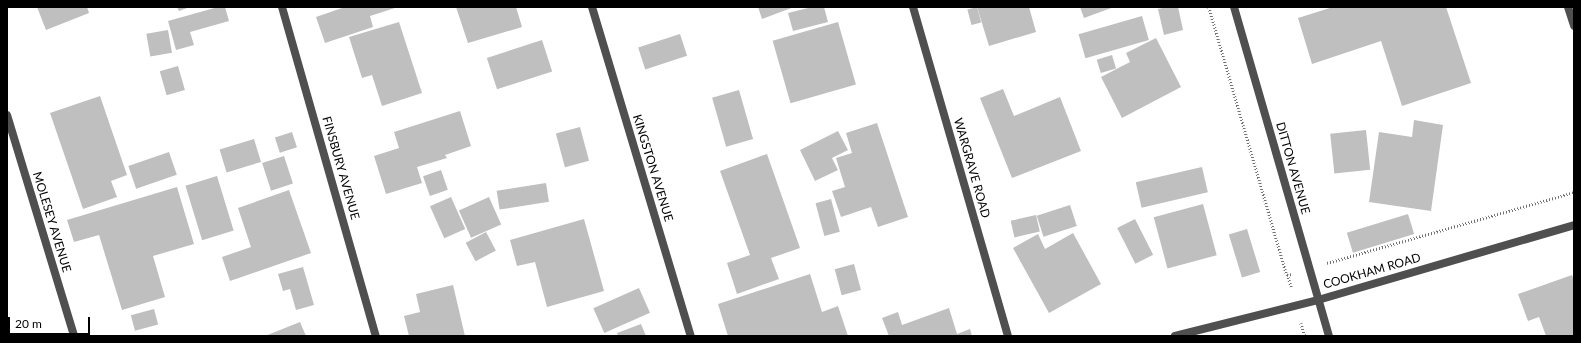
<!DOCTYPE html>
<style>
body{margin:0}
#map{position:relative;width:1581px;height:343px;overflow:hidden;background:#fff;font-family:Lato,sans-serif}
div>[style]{position:absolute}
.building>*{inset:0;background:#bfbfbf;transform-origin:0 0}
.path>*{height:2.5px;margin-top:-1.25px;transform-origin:0;background:repeating-linear-gradient(90deg,#717171 0 1px,transparent 0 3px)}
.lane>*{height:8px;margin:-4px;padding:0 4px;transform-origin:4px;border-radius:4px;background:#4f4f4f}
.street>*{height:8px;margin:-4px;padding:0 4px;transform-origin:4px;border-radius:4px;background:#4f4f4f}
span{translate:-50% -50%;white-space:nowrap;text-align:center;line-height:1.15;-webkit-text-stroke:3px #fff;paint-order:stroke}
.street-label{font-size:12px;color:#000}
.frame{position:absolute;inset:0;border:8px solid #000;pointer-events:none}
.scale{position:absolute;left:8px;top:317px;width:82px;height:18px;box-sizing:border-box;border:2px solid #000;border-top:0;padding-left:5px;font-size:12px;line-height:14px;white-space:nowrap;color:#000;-webkit-text-stroke:3px #fff;paint-order:stroke}
</style>
<div id="map">
<div class="building">
<i style="clip-path:polygon(37px 7px,87px 7px,89px 13px,46px 30px)"></i>
<i style="clip-path:polygon(177px 7px,190px 7px,179px 11px)"></i>
<i style="clip-path:polygon(218px 7px,225px 7px,229px 21px,190px 32px,194px 45px,176px 50px,168px 21px)"></i>
<i style="clip-path:polygon(345px 7px,398px 7px,370px 16px,373px 27px,325px 43px,316px 17px)"></i>
<i style="clip-path:polygon(456px 7px,516px 7px,522px 27px,468px 43px)"></i>
<i style="clip-path:polygon(758px 7px,794px 7px,762px 19px)"></i>
<i style="clip-path:polygon(812px 7px,824px 7px,828px 22px,793px 31px,788px 13px)"></i>
<i style="left:977px;top:7px;width:16px;height:10px;rotate:75deg"></i>
<i style="clip-path:polygon(977px 7px,1029px 7px,1036px 32px,989px 46px)"></i>
<i style="clip-path:polygon(1080px 7px,1114px 7px,1084px 18px)"></i>
<i style="clip-path:polygon(1167px 7px,1178px 7px,1183px 30px,1164px 35px,1158px 9px)"></i>
<i style="clip-path:polygon(1333px 7px,1446px 7px,1471px 83px,1402px 106px,1381px 41px,1312px 64px,1298px 18px)"></i>
<i style="left:1142px;top:16px;width:25px;height:66px;rotate:74deg"></i>
<i style="clip-path:polygon(399px 22px,422px 93px,382px 106px,372px 75px,362px 78px,349px 37px)"></i>
<i style="left:838px;top:22px;width:65px;height:68px;rotate:74deg"></i>
<i style="left:168px;top:30px;width:23px;height:22px;rotate:80deg"></i>
<i style="left:680px;top:34px;width:23px;height:44px;rotate:72deg"></i>
<i style="clip-path:polygon(1156px 38px,1181px 87px,1122px 118px,1101px 77px,1130px 62px,1126px 53px)"></i>
<i style="left:542px;top:40px;width:33px;height:58px;rotate:72deg"></i>
<i style="left:1112px;top:55px;width:14px;height:16px;rotate:73deg"></i>
<i style="left:178px;top:66px;width:25px;height:19px;rotate:74deg"></i>
<i style="clip-path:polygon(1003px 89px,1014px 116px,1060px 97px,1081px 151px,1012px 178px,980px 98px)"></i>
<i style="left:739px;top:90px;width:51px;height:28px;rotate:74deg"></i>
<i style="clip-path:polygon(100px 96px,127px 175px,111px 181px,117px 197px,83px 209px,50px 113px)"></i>
<i style="clip-path:polygon(460px 111px,471px 146px,445px 155px,447px 158px,417px 167px,422px 183px,386px 194px,374px 156px,399px 148px,394px 132px)"></i>
<i style="clip-path:polygon(1414px 120px,1443px 125px,1431px 211px,1369px 202px,1379px 132px,1412px 137px)"></i>
<i style="clip-path:polygon(877px 123px,908px 217px,878px 227px,871px 207px,841px 217px,832px 191px,845px 187px,836px 158px,852px 153px,846px 133px)"></i>
<i style="left:580px;top:127px;width:35px;height:25px;rotate:75deg"></i>
<i style="left:1366px;top:130px;width:40px;height:36px;rotate:84deg"></i>
<i style="clip-path:polygon(838px 131px,848px 150px,832px 158px,838px 170px,815px 181px,800px 150px)"></i>
<i style="left:292px;top:132px;width:16px;height:18px;rotate:72deg"></i>
<i style="left:254px;top:139px;width:24px;height:36px;rotate:73deg"></i>
<i style="left:169px;top:152px;width:24px;height:43px;rotate:71deg"></i>
<i style="clip-path:polygon(767px 154px,800px 248px,771px 258px,779px 279px,737px 294px,727px 263px,750px 255px,720px 171px)"></i>
<i style="left:284px;top:156px;width:29px;height:23px;rotate:72deg"></i>
<i style="left:1202px;top:167px;width:26px;height:68px;rotate:77deg"></i>
<i style="left:441px;top:170px;width:21px;height:19px;rotate:71deg"></i>
<i style="left:217px;top:176px;width:57px;height:33px;rotate:73deg"></i>
<i style="left:546px;top:183px;width:19px;height:50px;rotate:81deg"></i>
<i style="clip-path:polygon(177px 187px,194px 244px,153px 256px,165px 297px,122px 310px,99px 235px,74px 242px,67px 220px)"></i>
<i style="clip-path:polygon(289px 190px,311px 253px,230px 281px,222px 257px,251px 247px,238px 208px)"></i>
<i style="left:451px;top:197px;width:35px;height:23px;rotate:66deg"></i>
<i style="left:489px;top:197px;width:30px;height:33px;rotate:66deg"></i>
<i style="left:831px;top:199px;width:34px;height:16px;rotate:75deg"></i>
<i style="left:1203px;top:204px;width:53px;height:51px;rotate:75deg"></i>
<i style="left:1070px;top:205px;width:22px;height:35px;rotate:72deg"></i>
<i style="left:1408px;top:214px;width:21px;height:64px;rotate:73deg"></i>
<i style="left:1036px;top:215px;width:17px;height:26px;rotate:77deg"></i>
<i style="clip-path:polygon(584px 219px,604px 291px,547px 307px,535px 262px,517px 266px,510px 240px)"></i>
<i style="left:1135px;top:219px;width:40px;height:20px;rotate:63deg"></i>
<i style="left:1247px;top:229px;width:45px;height:19px;rotate:73deg"></i>
<i style="left:486px;top:232px;width:21px;height:23px;rotate:62deg"></i>
<i style="clip-path:polygon(1073px 233px,1101px 284px,1049px 313px,1013px 248px,1038px 234px,1045px 249px)"></i>
<i style="left:854px;top:264px;width:27px;height:20px;rotate:75deg"></i>
<i style="clip-path:polygon(303px 267px,314px 305px,296px 310px,290px 289px,283px 291px,278px 274px)"></i>
<i style="clip-path:polygon(810px 274px,822px 312px,838px 306px,848px 336px,728px 336px,718px 304px)"></i>
<i style="clip-path:polygon(1572px 275px,1574px 280px,1574px 336px,1546px 336px,1539px 317px,1528px 321px,1518px 294px)"></i>
<i style="clip-path:polygon(453px 285px,465px 336px,409px 336px,404px 316px,420px 312px,416px 294px)"></i>
<i style="left:639px;top:288px;width:27px;height:50px;rotate:66deg"></i>
<i style="clip-path:polygon(949px 308px,957px 334px,970px 329px,972px 336px,889px 336px,882px 318px,898px 312px,902px 325px)"></i>
<i style="left:154px;top:309px;width:16px;height:24px;rotate:75deg"></i>
<i style="clip-path:polygon(300px 322px,306px 336px,265px 336px)"></i>
<i style="clip-path:polygon(641px 324px,646px 336px,618px 336px,617px 333px)"></i>
</div>
<div class="path">
<i style="left:1209px;top:7px;width:279px;rotate:73.8deg"></i>
<i style="left:1327px;top:263px;width:257px;rotate:-16deg"></i>
<i style="left:1291px;top:287px;width:13px;rotate:-108deg"></i>
<i style="left:1287px;top:275px;width:4px;rotate:-14deg"></i>
<i style="left:1301px;top:323px;width:14px;rotate:73deg"></i>
</div>
<div class="lane">
<i style="left:1568px;top:7px;width:20px;rotate:72deg"></i>
</div>
<div class="street">
<i style="left:282px;top:7px;width:342px;rotate:74.1deg"></i>
<i style="left:592px;top:7px;width:344px;rotate:73.3deg"></i>
<i style="left:913px;top:7px;width:342px;rotate:73.9deg"></i>
<i style="left:1234px;top:7px;width:342px;rotate:73.9deg"></i>
<i style="left:7px;top:115px;width:231px;rotate:73.1deg"></i>
<i style="left:1175px;top:336px;width:147px;rotate:-14.1deg"></i>
<i style="left:1318px;top:300px;width:267px;rotate:-16.3deg"></i>
</div>
<div class="street-label">
<span style="left:341px;top:168px;rotate:74deg">FINSBURY AVENUE</span>
<span style="left:653px;top:168px;rotate:73deg">KINGSTON AVENUE</span>
<span style="left:972px;top:168px;rotate:74deg">WARGRAVE ROAD</span>
<span style="left:1293px;top:168px;rotate:74deg">DITTON AVENUE</span>
<span style="left:52px;top:222px;rotate:73deg">MOLESEY AVENUE</span>
<span style="left:1372px;top:271px;rotate:-16deg">COOKHAM ROAD</span>
</div>
<div class="frame"></div>
<div class="scale">20 m</div>
</div>
